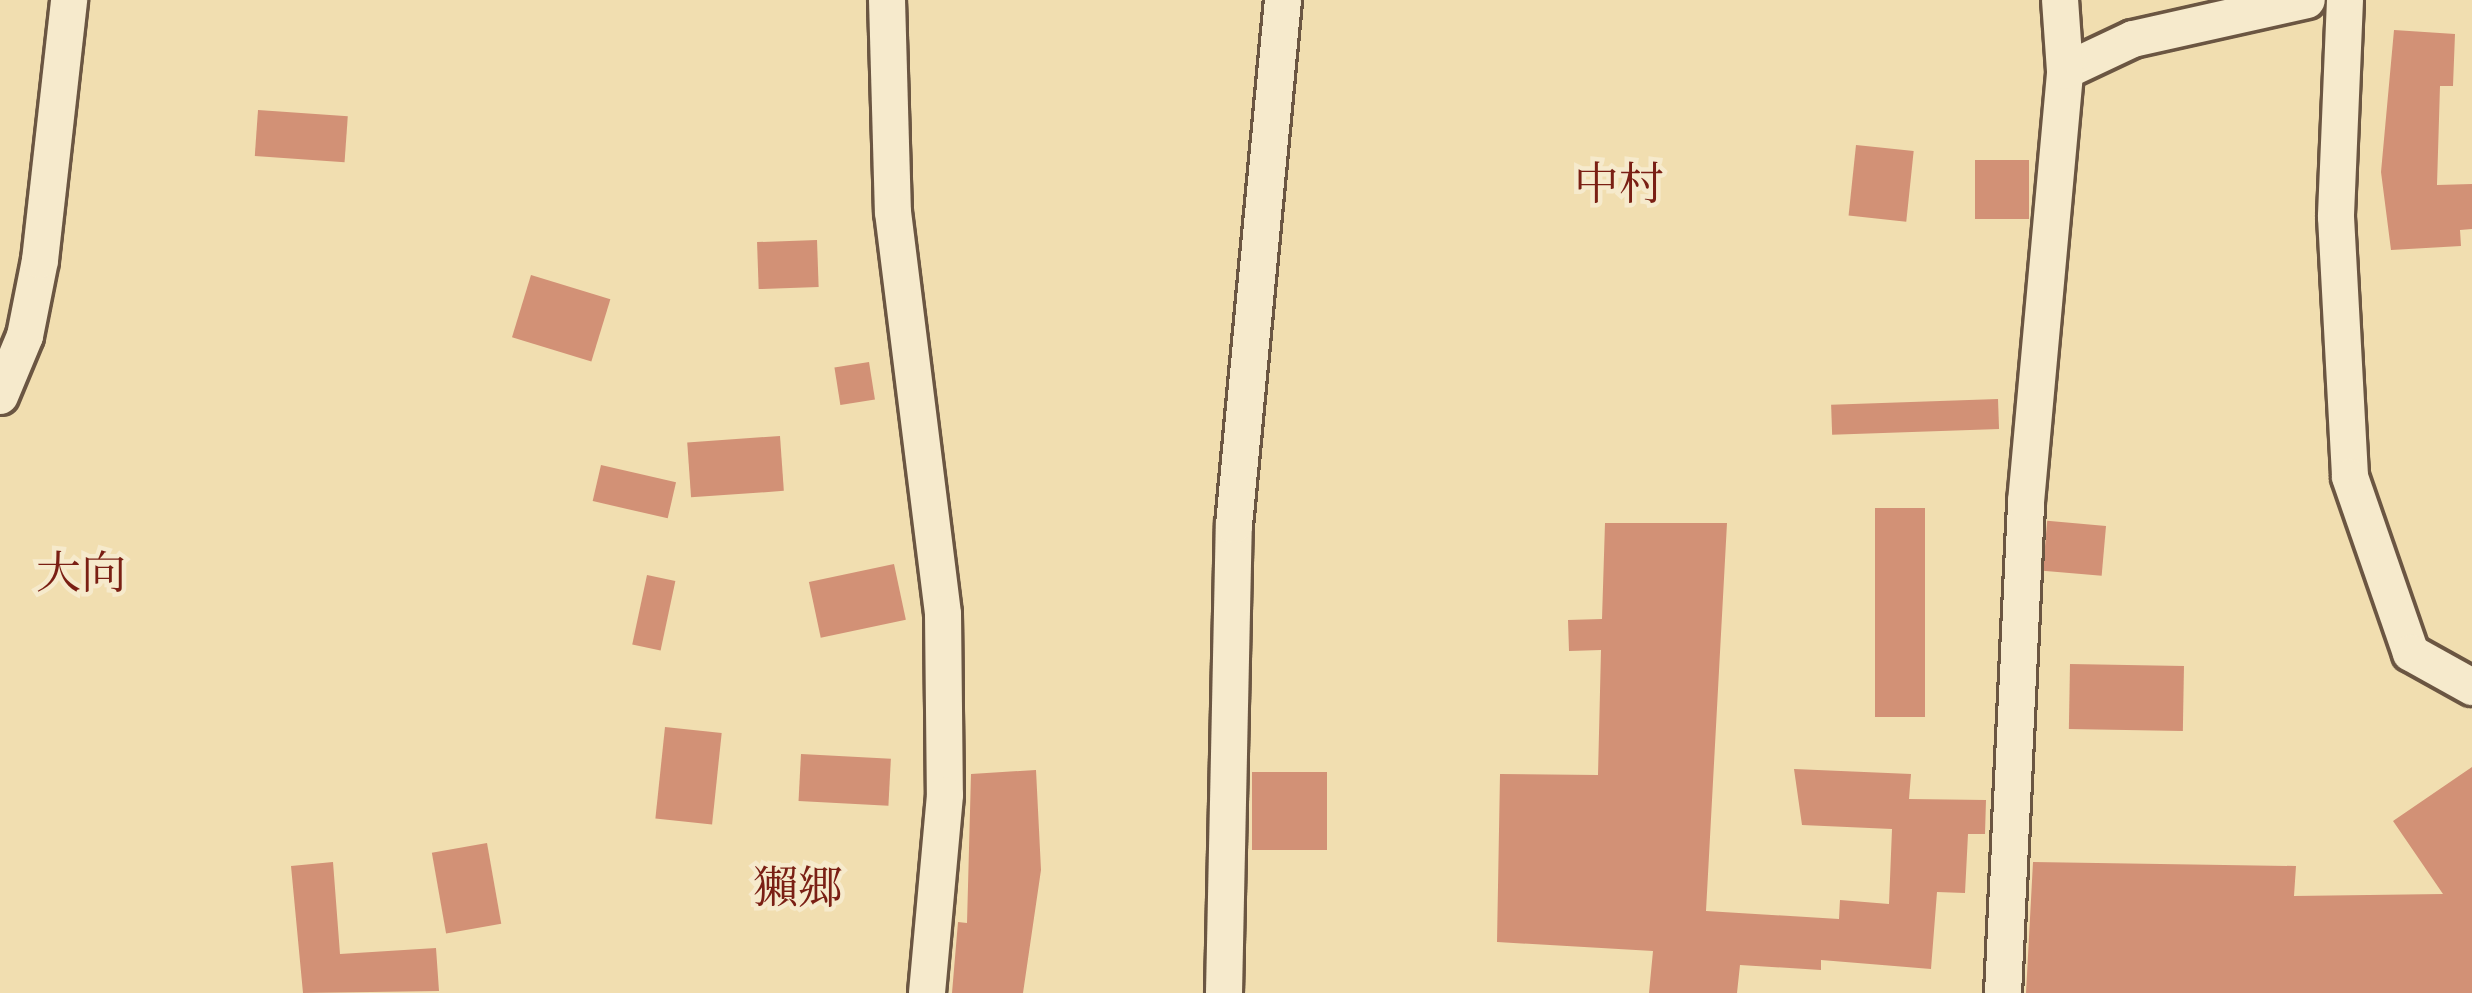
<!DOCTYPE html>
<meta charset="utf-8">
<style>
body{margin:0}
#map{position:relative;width:2472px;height:993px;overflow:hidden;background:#f1deb0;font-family:"IM FELL DW Pica","Noto Serif JP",serif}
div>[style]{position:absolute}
.building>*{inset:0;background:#d29176;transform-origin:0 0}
.roads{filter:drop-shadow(3px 0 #6b5642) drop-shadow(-3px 0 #6b5642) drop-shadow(0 3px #6b5642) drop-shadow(0 -3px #6b5642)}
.street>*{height:36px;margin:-18px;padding:0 18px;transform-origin:18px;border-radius:18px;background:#f6eacc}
span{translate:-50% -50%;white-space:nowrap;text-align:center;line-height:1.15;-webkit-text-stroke:9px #f6eacc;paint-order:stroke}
.neighbourhood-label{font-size:45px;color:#7a1f14}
</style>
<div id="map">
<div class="building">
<i style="clip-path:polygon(2394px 30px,2455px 34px,2453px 86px,2440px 86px,2437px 185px,2472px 184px,2472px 229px,2460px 230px,2461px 246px,2391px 250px,2381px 172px)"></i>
<i style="left:258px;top:110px;width:90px;height:46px;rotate:4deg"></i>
<i style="left:1856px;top:145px;width:58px;height:71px;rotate:6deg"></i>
<i style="left:1975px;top:160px;width:54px;height:59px"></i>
<i style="left:817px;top:240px;width:47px;height:60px;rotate:88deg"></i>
<i style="left:531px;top:275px;width:83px;height:65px;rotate:17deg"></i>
<i style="left:869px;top:362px;width:38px;height:35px;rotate:81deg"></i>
<i style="left:1998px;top:399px;width:30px;height:167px;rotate:88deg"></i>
<i style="left:780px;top:436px;width:55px;height:93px;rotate:86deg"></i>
<i style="left:601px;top:465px;width:77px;height:37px;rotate:13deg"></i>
<i style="left:1875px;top:508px;width:50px;height:209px"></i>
<i style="clip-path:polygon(1605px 523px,1727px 523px,1706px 911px,1839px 919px,1840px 900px,1889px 904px,1892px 829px,1802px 825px,1794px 769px,1911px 774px,1909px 799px,1986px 800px,1985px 834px,1968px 834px,1965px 893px,1937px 892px,1931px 969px,1821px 960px,1821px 970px,1740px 965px,1737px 993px,1649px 993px,1653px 951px,1497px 942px,1500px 774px,1598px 775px,1601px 650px,1569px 651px,1568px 620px,1602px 619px)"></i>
<i style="left:2106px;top:526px;width:50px;height:59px;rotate:95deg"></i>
<i style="left:894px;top:564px;width:57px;height:87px;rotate:78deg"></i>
<i style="left:647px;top:575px;width:29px;height:71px;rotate:12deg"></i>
<i style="left:2070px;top:664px;width:114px;height:65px;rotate:1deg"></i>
<i style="left:665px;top:727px;width:57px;height:92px;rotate:6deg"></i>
<i style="left:801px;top:754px;width:90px;height:47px;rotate:3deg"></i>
<i style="clip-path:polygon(2472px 767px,2472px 993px,2026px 993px,2033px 862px,2296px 866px,2294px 896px,2443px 894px,2393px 821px)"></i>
<i style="clip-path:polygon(1036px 770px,1041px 870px,1023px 993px,952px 993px,958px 922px,967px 923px,971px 774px)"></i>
<i style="left:1327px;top:772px;width:78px;height:75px;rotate:90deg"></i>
<i style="left:487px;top:843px;width:82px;height:56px;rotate:80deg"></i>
<i style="clip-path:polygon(333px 862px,340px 954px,436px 948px,439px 991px,303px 993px,291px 866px)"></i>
</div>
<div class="roads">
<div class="street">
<i style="left:887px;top:0;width:212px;rotate:88.4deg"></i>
<i style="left:893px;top:212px;width:405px;rotate:82.9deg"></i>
<i style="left:943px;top:614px;width:181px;rotate:89.4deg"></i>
<i style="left:945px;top:795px;width:199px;rotate:95.2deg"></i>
<i style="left:2345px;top:0;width:217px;rotate:92.4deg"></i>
<i style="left:2336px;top:217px;width:260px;rotate:86.9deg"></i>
<i style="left:2350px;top:477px;width:186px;rotate:70.9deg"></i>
<i style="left:2411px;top:653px;width:70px;rotate:29.1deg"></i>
<i style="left:2065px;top:71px;width:75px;rotate:-25.2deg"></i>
<i style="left:2133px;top:39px;width:178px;rotate:-12.6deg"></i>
<i style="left:0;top:396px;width:65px;rotate:-67.4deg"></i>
<i style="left:25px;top:336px;width:77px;rotate:-78.8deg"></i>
<i style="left:40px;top:260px;width:262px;rotate:-83.6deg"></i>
<i style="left:1224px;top:993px;width:468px;rotate:-88.8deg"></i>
<i style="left:1234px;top:525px;width:527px;rotate:-84.67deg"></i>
<i style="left:2003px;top:993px;width:492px;rotate:-87.3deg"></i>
<i style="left:2026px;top:502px;width:433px;rotate:-84.8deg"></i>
<i style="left:2065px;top:71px;width:71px;rotate:-94deg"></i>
</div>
</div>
<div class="neighbourhood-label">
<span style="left:1619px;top:187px">中村</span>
<span style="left:81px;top:576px">大向</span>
<span style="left:798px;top:891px">獺郷</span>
</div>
</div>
